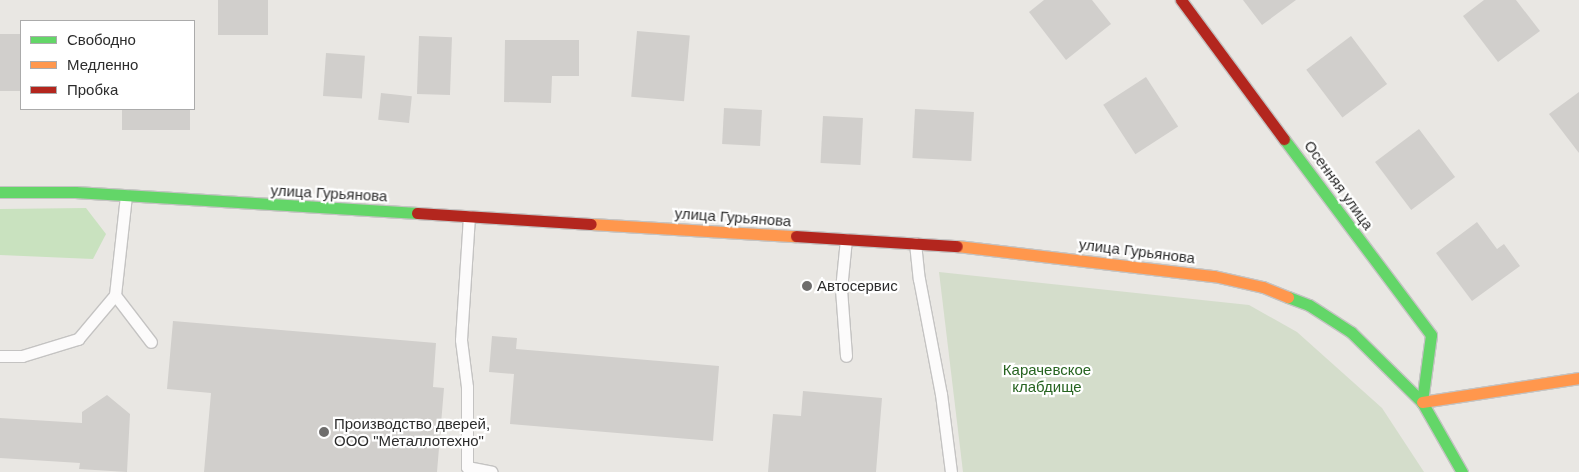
<!DOCTYPE html>
<meta charset="utf-8">
<style>
body{margin:0}
#map{position:relative;width:1579px;height:472px;overflow:hidden;background:#e9e7e3;font-family:Helvetica,sans-serif}
div>[style]{position:absolute}
.green>*{inset:0;background:#c9e2bf}
.cemetery>*{inset:0;background:#d4ddcb}
.building>*{inset:0;background:#d1cfcc;transform-origin:0 0}
.roads{filter:drop-shadow(1px 0 #c4c3c2) drop-shadow(-1px 0 #c4c3c2) drop-shadow(0 1px #c4c3c2) drop-shadow(0 -1px #c4c3c2)}
.lane>*{height:11px;margin:-5.5px;padding:0 5.5px;transform-origin:5.5px;border-radius:5.5px;background:#fcfbfb}
.fast>*{height:11px;margin:-5.5px;padding:0 5.5px;transform-origin:5.5px;border-radius:5.5px;background:#63d668}
.slow>*{height:11px;margin:-5.5px;padding:0 5.5px;transform-origin:5.5px;border-radius:5.5px;background:#ff974d}
.jam>*{height:11px;margin:-5.5px;padding:0 5.5px;transform-origin:5.5px;border-radius:5.5px;background:#b3261e}
.dots>*{width:14px;height:14px;translate:-50% -50%;box-sizing:border-box;border:2px solid #fff;border-radius:50%}
span{translate:-50% -50%;white-space:nowrap;text-align:center;line-height:1.15;-webkit-text-stroke:4.5px #fff;paint-order:stroke}
.street-label{font-size:15px;color:#2c2c2c}
.poi-label{font-size:15px;color:#2c2c2c}
.left{translate:0 -50%;text-align:left}
.park-label{font-size:15px;color:#276421}
.legend{position:absolute;left:20px;top:20px;width:175px;height:90px;box-sizing:border-box;background:#fff;border:1px solid #ababab;margin:0;padding:6px 9px;list-style:none;font-size:15px;color:#2c2c2c}
.legend li{display:flex;align-items:center;gap:10px;height:25px}
.legend b{width:25px;border:1px solid #ababab}
</style>
<div id="map">
<div class="green">
<i style="clip-path:polygon(86px 208px,106px 234px,93px 259px,0 255px,0 209px)"></i>
</div>
<div class="cemetery">
<i style="clip-path:polygon(939px 272px,1249px 305px,1297px 332px,1382px 408px,1424px 472px,963px 472px)"></i>
</div>
<div class="building">
<i style="left:218px;top:0;width:50px;height:35px"></i>
<i style="clip-path:polygon(1044px 0,1092px 0,1111px 24px,1066px 60px,1029px 12px)"></i>
<i style="clip-path:polygon(1243px 0,1296px 0,1262px 25px)"></i>
<i style="clip-path:polygon(1484px 0,1516px 0,1540px 31px,1498px 62px,1463px 16px)"></i>
<i style="left:637px;top:31px;width:53px;height:66px;rotate:5deg"></i>
<i style="left:21px;top:34px;width:57px;height:21px;rotate:90deg"></i>
<i style="left:419px;top:36px;width:33px;height:58px;rotate:2deg"></i>
<i style="left:1351px;top:36px;width:60px;height:56px;rotate:53deg"></i>
<i style="clip-path:polygon(505px 40px,579px 40px,579px 76px,552px 76px,551px 103px,504px 102px)"></i>
<i style="left:326px;top:53px;width:39px;height:43px;rotate:4deg"></i>
<i style="left:1146px;top:77px;width:59px;height:51px;rotate:57deg"></i>
<i style="clip-path:polygon(1579px 92px,1579px 153px,1549px 114px)"></i>
<i style="left:381px;top:93px;width:31px;height:27px;rotate:6deg"></i>
<i style="left:724px;top:108px;width:38px;height:36px;rotate:3deg"></i>
<i style="left:122px;top:109px;width:68px;height:21px"></i>
<i style="left:915px;top:109px;width:59px;height:49px;rotate:3deg"></i>
<i style="left:823px;top:116px;width:40px;height:47px;rotate:3deg"></i>
<i style="left:1419px;top:129px;width:60px;height:55px;rotate:53deg"></i>
<i style="clip-path:polygon(1477px 222px,1497px 249px,1504px 244px,1520px 266px,1472px 301px,1436px 253px)"></i>
<i style="clip-path:polygon(173px 321px,436px 343px,433px 387px,444px 388px,437px 472px,204px 472px,211px 393px,167px 389px)"></i>
<i style="clip-path:polygon(492px 336px,517px 338px,516px 349px,719px 366px,713px 441px,510px 424px,514px 374px,489px 372px)"></i>
<i style="clip-path:polygon(803px 391px,882px 398px,876px 472px,768px 472px,773px 414px,801px 416px)"></i>
<i style="clip-path:polygon(107px 395px,130px 414px,127px 472px,79px 469px,80px 463px,0 458px,0 418px,82px 423px,82px 412px)"></i>
</div>
<div class="roads">
<div class="lane">
<i style="left:469px;top:216px;width:124px;rotate:93.7deg"></i>
<i style="left:461px;top:340px;width:47px;rotate:82.7deg"></i>
<i style="left:467px;top:387px;width:80px;rotate:90deg"></i>
<i style="left:467px;top:467px;width:25px;rotate:11deg"></i>
<i style="left:846px;top:239px;width:50px;rotate:95.7deg"></i>
<i style="left:841px;top:289px;width:67px;rotate:85.7deg"></i>
<i style="left:915px;top:243px;width:36px;rotate:84deg"></i>
<i style="left:919px;top:279px;width:117px;rotate:79.2deg"></i>
<i style="left:941px;top:394px;width:79px;rotate:82.7deg"></i>
<i style="left:115px;top:295px;width:59px;rotate:52.5deg"></i>
<i style="left:0;top:356px;width:22px"></i>
<i style="left:22px;top:356px;width:59px;rotate:-16.9deg"></i>
<i style="left:78px;top:339px;width:57px;rotate:-49.9deg"></i>
<i style="left:115px;top:295px;width:100px;rotate:-83.7deg"></i>
</div>
<div class="fast">
<i style="left:1284px;top:139px;width:245px;rotate:53.1deg"></i>
<i style="left:1431px;top:335px;width:68px;rotate:97.7deg"></i>
<i style="left:0;top:192px;width:75px"></i>
<i style="left:75px;top:192px;width:343px;rotate:3.5deg"></i>
<i style="left:1288px;top:297px;width:22px;rotate:21deg"></i>
<i style="left:1309px;top:305px;width:50px;rotate:32.7deg"></i>
<i style="left:1351px;top:332px;width:100px;rotate:44.6deg"></i>
<i style="left:1422px;top:402px;width:81px;rotate:60.3deg"></i>
</div>
<div class="slow">
<i style="left:591px;top:224px;width:205px;rotate:3.4deg"></i>
<i style="left:957px;top:246px;width:259px;rotate:6.7deg"></i>
<i style="left:1214px;top:276px;width:50px;rotate:12.7deg"></i>
<i style="left:1263px;top:287px;width:27px;rotate:22deg"></i>
<i style="left:1422px;top:402px;width:159px;rotate:-8.7deg"></i>
</div>
<div class="jam">
<i style="left:1181px;top:0;width:173px;rotate:53.5deg"></i>
<i style="left:417px;top:213px;width:174px;rotate:3.6deg"></i>
<i style="left:796px;top:236px;width:161px;rotate:3.6deg"></i>
</div>
</div>
<div class="dots">
<i style="left:807px;top:286px;background:#6e6d6c"></i>
<i style="left:324px;top:432px;background:#6e6d6c"></i>
</div>
<div class="street-label">
<span style="left:1339px;top:185px;rotate:54deg">Осенняя улица</span>
<span style="left:329px;top:193px;rotate:3deg">улица Гурьянова</span>
<span style="left:733px;top:217px;rotate:4deg">улица Гурьянова</span>
<span style="left:1137px;top:251px;rotate:7deg">улица Гурьянова</span>
</div>
<div class="poi-label">
<span class="left" style="left:817px;top:286px">Автосервис</span>
<span class="left" style="left:334px;top:432px">Производство дверей,<br>ООО "Металлотехно"</span>
</div>
<div class="park-label">
<span style="left:1047px;top:378px">Карачевское<br>клабдище</span>
</div>
<ul class="legend">
<li><b style="height:6px;background:#63d668"></b>Свободно</li>
<li><b style="height:6px;background:#ff974d"></b>Медленно</li>
<li><b style="height:6px;background:#b3261e"></b>Пробка</li>
</ul>
</div>
